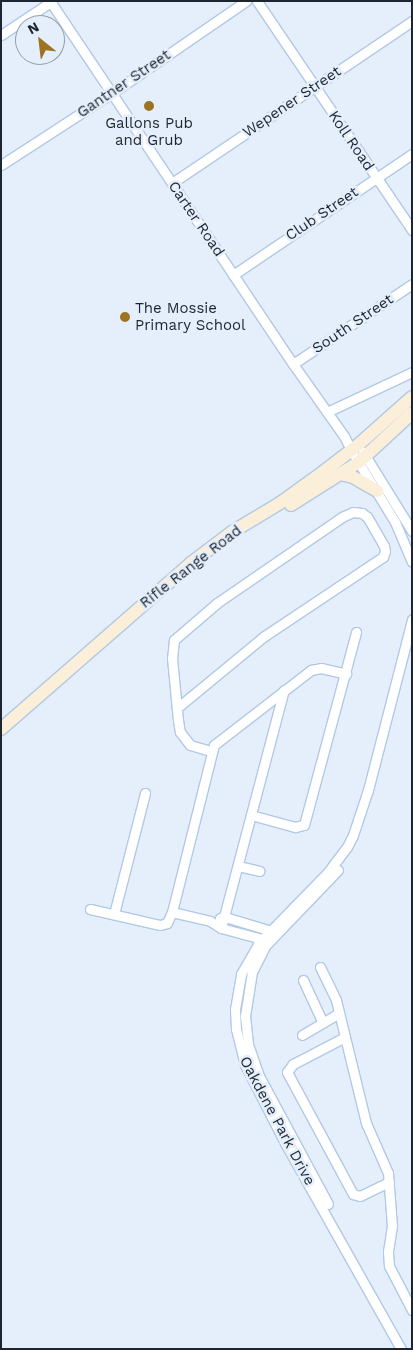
<!DOCTYPE html>
<style>
body{margin:0}
#map{position:relative;width:413px;height:1350px;overflow:hidden;background:#e5effb;font-family:"Work Sans",sans-serif}
div>[style]{position:absolute}
.roads{filter:drop-shadow(1px 0 #b1c9e5) drop-shadow(-1px 0 #b1c9e5) drop-shadow(0 1px #b1c9e5) drop-shadow(0 -1px #b1c9e5)}
.street>*{height:9px;margin:-4.5px;padding:0 4.5px;transform-origin:4.5px;border-radius:4.5px;background:#fff}
.secondary>*{height:12px;margin:-6px;padding:0 6px;transform-origin:6px;border-radius:6px;background:#fcefda}
.dots>*{width:14px;height:14px;translate:-50% -50%;box-sizing:border-box;border:2px solid #e5effb;border-radius:50%}
span{translate:-50% -50%;white-space:nowrap;text-align:center;line-height:1.15;-webkit-text-stroke:5px #e5effb;paint-order:stroke}
.street-label{font-size:15px;color:#1d2630}
.poi-label{font-size:15px;color:#1d2630}
.left{translate:0 -50%;text-align:left}
.frame{position:absolute;inset:0;border:2px solid #1d2630;pointer-events:none}
.north{position:absolute;left:15px;top:15px;width:50px;height:50px;box-sizing:border-box;background:#e5effb;border:1px solid #959faa;border-radius:50%;rotate:331deg;font-size:14px;font-weight:700;line-height:20px;text-align:center;color:#1d2630}
.north::after{content:'';display:block;margin:auto;width:18px;height:22px;background:#9d7221;clip-path:polygon(50% 0,100% 100%,50% 72%,0 100%)}
</style>
<div id="map">
<div class="roads">
<div class="street">
<i style="left:50px;top:1px;width:437px;rotate:56.2deg"></i>
<i style="left:293px;top:364px;width:88px;rotate:54.7deg"></i>
<i style="left:344px;top:436px;width:16px;rotate:63deg"></i>
<i style="left:351px;top:450px;width:84px;rotate:58.6deg"></i>
<i style="left:395px;top:522px;width:43px;rotate:67deg"></i>
<i style="left:257px;top:1px;width:277px;rotate:55.9deg"></i>
<i style="left:1px;top:35px;width:61px;rotate:-33.7deg"></i>
<i style="left:1px;top:165px;width:132px;rotate:-33deg"></i>
<i style="left:112px;top:93px;width:163px;rotate:-34.5deg"></i>
<i style="left:172px;top:183px;width:290px;rotate:-34deg"></i>
<i style="left:233px;top:275px;width:216px;rotate:-34.1deg"></i>
<i style="left:293px;top:364px;width:143px;rotate:-33.9deg"></i>
<i style="left:327px;top:412px;width:94px;rotate:-25.2deg"></i>
<i style="left:363px;top:452px;width:93px;rotate:58.2deg"></i>
<i style="left:177px;top:708px;width:112px;rotate:-39.5deg"></i>
<i style="left:263px;top:637px;width:144px;rotate:-33.7deg"></i>
<i style="left:383px;top:557px;width:6px;rotate:-72deg"></i>
<i style="left:385px;top:551px;width:5px;rotate:-101deg"></i>
<i style="left:384px;top:546px;width:34px;rotate:-120deg"></i>
<i style="left:367px;top:517px;width:6px;rotate:-141deg"></i>
<i style="left:362px;top:513px;width:9px;rotate:-174deg"></i>
<i style="left:353px;top:512px;width:12px;rotate:156deg"></i>
<i style="left:342px;top:517px;width:152px;rotate:145.5deg"></i>
<i style="left:217px;top:603px;width:57px;rotate:139.3deg"></i>
<i style="left:174px;top:640px;width:18px;rotate:96deg"></i>
<i style="left:172px;top:658px;width:62px;rotate:84.5deg"></i>
<i style="left:178px;top:720px;width:12px;rotate:81deg"></i>
<i style="left:180px;top:732px;width:16px;rotate:52deg"></i>
<i style="left:190px;top:745px;width:22px;rotate:16deg"></i>
<i style="left:251px;top:815px;width:46px;rotate:15.3deg"></i>
<i style="left:295px;top:827px;width:9px;rotate:-13deg"></i>
<i style="left:304px;top:825px;width:200px;rotate:-74.9deg"></i>
<i style="left:238px;top:866px;width:22px;rotate:13deg"></i>
<i style="left:90px;top:909px;width:72px;rotate:12.9deg"></i>
<i style="left:160px;top:925px;width:7px;rotate:-16deg"></i>
<i style="left:167px;top:923px;width:12px;rotate:-66deg"></i>
<i style="left:172px;top:912px;width:172px;rotate:-75.9deg"></i>
<i style="left:214px;top:745px;width:123px;rotate:-37.7deg"></i>
<i style="left:311px;top:670px;width:10px;rotate:-11deg"></i>
<i style="left:321px;top:668px;width:26px;rotate:13deg"></i>
<i style="left:172px;top:912px;width:39px;rotate:13deg"></i>
<i style="left:210px;top:921px;width:13px;rotate:32deg"></i>
<i style="left:221px;top:928px;width:47px;rotate:14.9deg"></i>
<i style="left:114px;top:914px;width:125px;rotate:-75.6deg"></i>
<i style="left:220px;top:918px;width:5px;rotate:-11deg"></i>
<i style="left:225px;top:917px;width:52px;rotate:16.7deg"></i>
<i style="left:221px;top:928px;width:246px;rotate:-75.2deg"></i>
<i style="left:320px;top:967px;width:37px;rotate:64deg"></i>
<i style="left:336px;top:1000px;width:127px;rotate:76.3deg"></i>
<i style="left:366px;top:1123px;width:55px;rotate:66.3deg"></i>
<i style="left:388px;top:1173px;width:53px;rotate:85.7deg"></i>
<i style="left:392px;top:1226px;width:26px;rotate:99deg"></i>
<i style="left:388px;top:1252px;width:14px;rotate:86deg"></i>
<i style="left:389px;top:1266px;width:50px;rotate:62.4deg"></i>
<i style="left:303px;top:980px;width:47px;rotate:65.1deg"></i>
<i style="left:302px;top:1035px;width:43px;rotate:-30.7deg"></i>
<i style="left:345px;top:1037px;width:59px;rotate:152.6deg"></i>
<i style="left:293px;top:1064px;width:10px;rotate:127deg"></i>
<i style="left:287px;top:1072px;width:139px;rotate:61.6deg"></i>
<i style="left:353px;top:1194px;width:7px;rotate:16deg"></i>
<i style="left:360px;top:1196px;width:32px;rotate:-26deg"></i>
<i style="left:328px;top:1204px;width:145px;rotate:-118.3deg"></i>
<i style="left:259px;top:1076px;width:34px;rotate:-109deg"></i>
<i style="left:248px;top:1044px;width:28px;rotate:-96deg"></i>
<i style="left:245px;top:1016px;width:45px;rotate:-81deg"></i>
<i style="left:252px;top:972px;width:30px;rotate:-63deg"></i>
<i style="left:266px;top:945px;width:104px;rotate:-46.2deg"></i>
<i style="left:401px;top:1349px;width:236px;rotate:-119.4deg"></i>
<i style="left:285px;top:1143px;width:88px;rotate:-117.1deg"></i>
<i style="left:245px;top:1065px;width:37px;rotate:-104deg"></i>
<i style="left:236px;top:1029px;width:20px;rotate:-93deg"></i>
<i style="left:235px;top:1009px;width:36px;rotate:-80deg"></i>
<i style="left:241px;top:974px;width:34px;rotate:-60deg"></i>
<i style="left:258px;top:944px;width:100px;rotate:-45.8deg"></i>
<i style="left:328px;top:872px;width:31px;rotate:-53deg"></i>
<i style="left:347px;top:847px;width:13px;rotate:-63deg"></i>
<i style="left:353px;top:835px;width:47px;rotate:-71.6deg"></i>
<i style="left:368px;top:790px;width:176px;rotate:-75.5deg"></i>
</div>
<div class="secondary">
<i style="left:340px;top:474px;width:13px;rotate:13deg"></i>
<i style="left:353px;top:477px;width:28px;rotate:30deg"></i>
<i style="left:291px;top:505px;width:80px;rotate:-32.3deg"></i>
<i style="left:359px;top:462px;width:72px;rotate:-42.8deg"></i>
<i style="left:1px;top:729px;width:252px;rotate:-41.1deg"></i>
<i style="left:191px;top:563px;width:51px;rotate:-37.1deg"></i>
<i style="left:232px;top:532px;width:56px;rotate:-31.1deg"></i>
<i style="left:280px;top:503px;width:53px;rotate:-35.8deg"></i>
<i style="left:323px;top:472px;width:44px;rotate:-37.6deg"></i>
<i style="left:358px;top:445px;width:72px;rotate:-41.6deg"></i>
</div>
</div>
<div class="dots">
<i style="left:149px;top:106px;background:#9d7221"></i>
<i style="left:125px;top:317px;background:#9d7221"></i>
</div>
<div class="street-label">
<span style="left:124px;top:84px;rotate:-34deg">Gantner Street</span>
<span style="left:292px;top:102px;rotate:-34deg">Wepener Street</span>
<span style="left:351px;top:141px;rotate:56deg">Koll Road</span>
<span style="left:322px;top:214px;rotate:-34deg">Club Street</span>
<span style="left:196px;top:219px;rotate:56deg">Carter Road</span>
<span style="left:353px;top:324px;rotate:-34deg">South Street</span>
<span style="left:191px;top:567px;rotate:-38deg">Rifle Range Road</span>
<span style="left:277px;top:1121px;rotate:62deg">Oakdene Park Drive</span>
</div>
<div class="poi-label">
<span style="left:149px;top:132px">Gallons Pub<br>and Grub</span>
<span class="left" style="left:135px;top:317px">The Mossie<br>Primary School</span>
</div>
<div class="frame"></div>
<div class="north">N</div>
</div>
